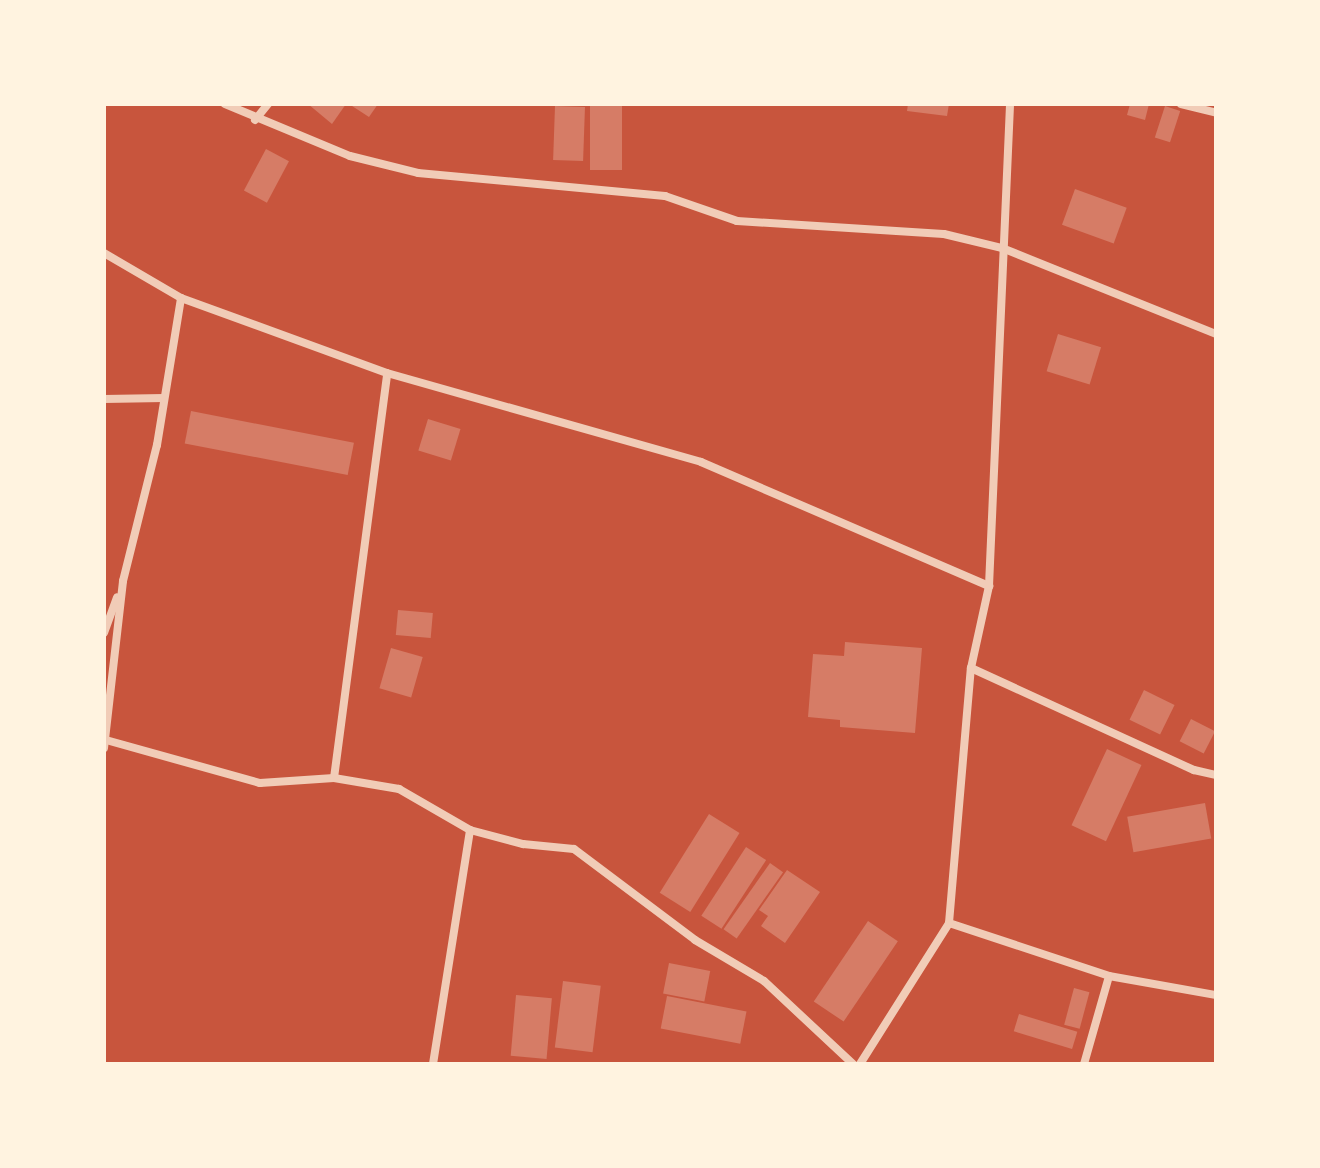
<!DOCTYPE html>
<style>
body{margin:0}
#map{position:relative;width:1320px;height:1168px;overflow:hidden;background:#c8553d;font-family:Merriweather,serif}
div>[style]{position:absolute}
.building>*{inset:0;background:#d67c66;transform-origin:0 0}
.minor>*{height:8px;margin:-4px;padding:0 4px;transform-origin:4px;border-radius:4px;background:#f1ccb7}
span{translate:-50% -50%;white-space:nowrap;text-align:center;line-height:1.15;-webkit-text-stroke:8px #fff3e0;paint-order:stroke}
.frame{position:absolute;inset:0;border:106px solid #fff3e0;pointer-events:none}
</style>
<div id="map">
<div class="building">
<i style="clip-path:polygon(308px 104px,346px 104px,332px 124px)"></i>
<i style="clip-path:polygon(349px 104px,378px 104px,369px 117px)"></i>
<i style="left:590px;top:104px;width:32px;height:66px"></i>
<i style="clip-path:polygon(908px 104px,949px 104px,947px 116px,907px 111px)"></i>
<i style="clip-path:polygon(1130px 104px,1149px 104px,1145px 120px,1127px 115px)"></i>
<i style="left:555px;top:106px;width:30px;height:54px;rotate:2deg"></i>
<i style="left:1165px;top:106px;width:16px;height:33px;rotate:18deg"></i>
<i style="left:266px;top:149px;width:26px;height:47px;rotate:28deg"></i>
<i style="left:1075px;top:189px;width:55px;height:38px;rotate:20deg"></i>
<i style="left:1058px;top:334px;width:45px;height:39px;rotate:17deg"></i>
<i style="left:191px;top:411px;width:166px;height:33px;rotate:11deg"></i>
<i style="left:428px;top:419px;width:34px;height:33px;rotate:17deg"></i>
<i style="left:398px;top:610px;width:35px;height:25px;rotate:5deg"></i>
<i style="clip-path:polygon(845px 642px,922px 648px,915px 733px,840px 727px,840px 720px,808px 717px,813px 654px,844px 656px)"></i>
<i style="left:391px;top:648px;width:33px;height:42px;rotate:16deg"></i>
<i style="left:1144px;top:690px;width:34px;height:33px;rotate:26deg"></i>
<i style="left:1191px;top:719px;width:27px;height:25px;rotate:27deg"></i>
<i style="left:1107px;top:749px;width:38px;height:84px;rotate:25deg"></i>
<i style="left:1205px;top:803px;width:36px;height:79px;rotate:80deg"></i>
<i style="left:709px;top:814px;width:36px;height:93px;rotate:32deg"></i>
<i style="left:746px;top:847px;width:24px;height:82px;rotate:33deg"></i>
<i style="left:770px;top:863px;width:16px;height:81px;rotate:35deg"></i>
<i style="clip-path:polygon(787px 870px,820px 892px,785px 943px,761px 926px,768px 916px,759px 910px)"></i>
<i style="left:868px;top:921px;width:36px;height:97px;rotate:34deg"></i>
<i style="left:669px;top:963px;width:42px;height:31px;rotate:11deg"></i>
<i style="left:563px;top:981px;width:38px;height:67px;rotate:7deg"></i>
<i style="left:1074px;top:988px;width:16px;height:38px;rotate:15deg"></i>
<i style="left:516px;top:995px;width:36px;height:61px;rotate:5deg"></i>
<i style="left:667px;top:996px;width:81px;height:33px;rotate:11deg"></i>
<i style="left:1019px;top:1014px;width:61px;height:18px;rotate:17deg"></i>
</div>
<div class="minor">
<i style="left:225px;top:104px;width:135px;rotate:22.6deg"></i>
<i style="left:350px;top:156px;width:70px;rotate:14deg"></i>
<i style="left:418px;top:173px;width:248px;rotate:5.3deg"></i>
<i style="left:665px;top:196px;width:76px;rotate:19.1deg"></i>
<i style="left:737px;top:221px;width:207px;rotate:3.6deg"></i>
<i style="left:944px;top:234px;width:60px;rotate:13.6deg"></i>
<i style="left:1002px;top:248px;width:231px;rotate:21.9deg"></i>
<i style="left:1181px;top:104px;width:36px;rotate:14deg"></i>
<i style="left:255px;top:120px;width:21px;rotate:-51deg"></i>
<i style="left:104px;top:253px;width:89px;rotate:30.3deg"></i>
<i style="left:181px;top:298px;width:219px;rotate:20deg"></i>
<i style="left:387px;top:373px;width:326px;rotate:15.8deg"></i>
<i style="left:701px;top:462px;width:314px;rotate:23.3deg"></i>
<i style="left:104px;top:399px;width:60px;rotate:-1deg"></i>
<i style="left:104px;top:633px;width:38px;rotate:-70deg"></i>
<i style="left:971px;top:668px;width:245px;rotate:24.6deg"></i>
<i style="left:1194px;top:770px;width:23px;rotate:13deg"></i>
<i style="left:106px;top:740px;width:160px;rotate:15.6deg"></i>
<i style="left:260px;top:783px;width:74px;rotate:-3.9deg"></i>
<i style="left:334px;top:778px;width:66px;rotate:9.6deg"></i>
<i style="left:399px;top:789px;width:82px;rotate:30deg"></i>
<i style="left:470px;top:830px;width:55px;rotate:14.8deg"></i>
<i style="left:523px;top:844px;width:51px;rotate:5.6deg"></i>
<i style="left:574px;top:849px;width:151px;rotate:36.9deg"></i>
<i style="left:695px;top:940px;width:80px;rotate:30.7deg"></i>
<i style="left:764px;top:981px;width:122px;rotate:43deg"></i>
<i style="left:104px;top:748px;width:168px;rotate:-83.5deg"></i>
<i style="left:123px;top:581px;width:140px;rotate:-76deg"></i>
<i style="left:157px;top:445px;width:149px;rotate:-80.7deg"></i>
<i style="left:334px;top:778px;width:408px;rotate:-82.5deg"></i>
<i style="left:949px;top:923px;width:169px;rotate:18.3deg"></i>
<i style="left:1109px;top:976px;width:109px;rotate:10.1deg"></i>
<i style="left:433px;top:1064px;width:237px;rotate:-81deg"></i>
<i style="left:860px;top:1064px;width:167px;rotate:-57.7deg"></i>
<i style="left:949px;top:923px;width:256px;rotate:-85.1deg"></i>
<i style="left:971px;top:668px;width:84px;rotate:-77.6deg"></i>
<i style="left:989px;top:586px;width:482px;rotate:-87.5deg"></i>
<i style="left:1084px;top:1064px;width:91px;rotate:-74.1deg"></i>
</div>
<div class="frame"></div>
</div>
